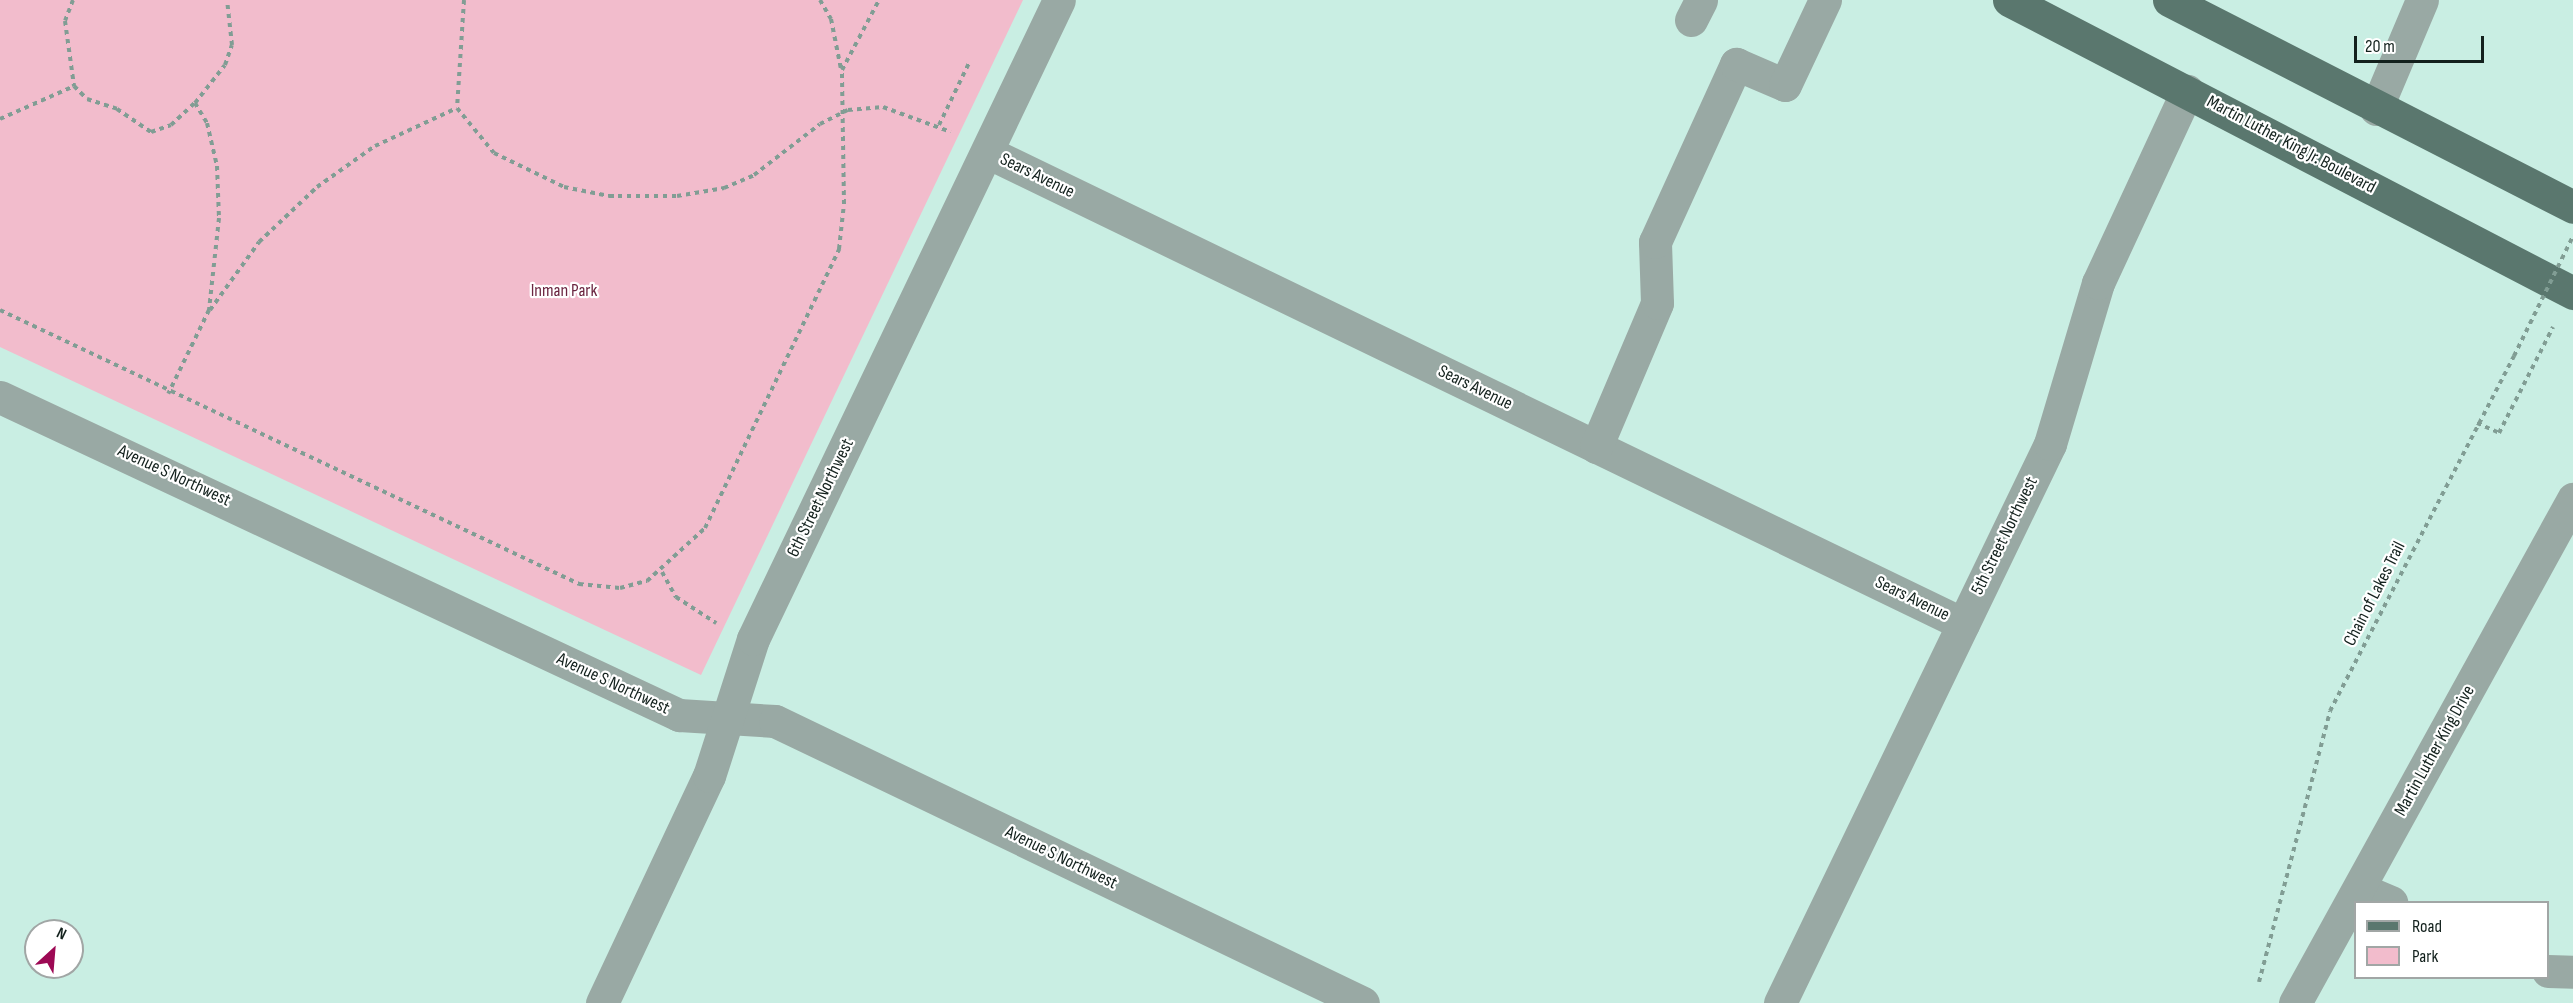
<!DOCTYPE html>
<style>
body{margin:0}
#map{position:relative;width:2573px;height:1003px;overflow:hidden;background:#c9eee3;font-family:"Sofia Sans Condensed",sans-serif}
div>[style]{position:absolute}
.green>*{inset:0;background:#f2bccc}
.path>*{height:4px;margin-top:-2px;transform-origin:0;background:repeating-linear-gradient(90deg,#819d94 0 4.5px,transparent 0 9px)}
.minor>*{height:33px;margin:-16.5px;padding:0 16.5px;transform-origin:16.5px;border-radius:16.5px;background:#99a9a4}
.major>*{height:33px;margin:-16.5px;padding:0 16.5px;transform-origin:16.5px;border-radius:16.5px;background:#5a776e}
.path-bridge>*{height:4px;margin-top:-2px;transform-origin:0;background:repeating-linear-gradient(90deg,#819d94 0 4.5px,transparent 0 9px)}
span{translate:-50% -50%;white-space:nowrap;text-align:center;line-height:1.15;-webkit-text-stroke:4.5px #fff;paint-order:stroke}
.street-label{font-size:18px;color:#13211d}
.park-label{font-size:18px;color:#6b2540}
.legend{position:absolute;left:2354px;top:901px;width:195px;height:78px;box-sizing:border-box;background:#fff;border:2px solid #a1a6a5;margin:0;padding:8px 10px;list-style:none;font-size:18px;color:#13211d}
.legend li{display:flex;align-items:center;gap:12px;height:30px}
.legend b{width:30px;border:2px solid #a1a6a5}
.north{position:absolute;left:24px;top:919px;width:60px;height:60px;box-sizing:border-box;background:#fff;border:2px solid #a1a6a5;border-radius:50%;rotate:26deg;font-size:16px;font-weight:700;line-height:24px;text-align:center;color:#13211d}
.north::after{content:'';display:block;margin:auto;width:21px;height:27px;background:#9d0954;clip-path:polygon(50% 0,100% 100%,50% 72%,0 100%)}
.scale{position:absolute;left:2354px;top:36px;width:130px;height:27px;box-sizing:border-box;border:3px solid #13211d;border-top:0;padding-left:8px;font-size:18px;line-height:21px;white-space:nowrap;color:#13211d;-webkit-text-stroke:4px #fff;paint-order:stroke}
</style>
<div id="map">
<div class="green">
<i style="clip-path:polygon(0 0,1023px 0,701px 675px,0 347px)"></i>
</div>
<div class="path">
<i style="left:73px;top:0;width:22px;rotate:111deg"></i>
<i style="left:65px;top:21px;width:66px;rotate:82.1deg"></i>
<i style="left:464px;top:0;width:108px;rotate:93.7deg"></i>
<i style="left:457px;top:108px;width:58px;rotate:50.6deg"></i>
<i style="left:494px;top:153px;width:78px;rotate:25.9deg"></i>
<i style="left:564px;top:187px;width:46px;rotate:11.3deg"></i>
<i style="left:609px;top:196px;width:68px"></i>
<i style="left:677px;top:196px;width:48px;rotate:-9.7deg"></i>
<i style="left:724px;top:188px;width:33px;rotate:-23deg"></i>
<i style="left:754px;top:175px;width:83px;rotate:-37.7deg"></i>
<i style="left:820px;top:124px;width:31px;rotate:-27deg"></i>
<i style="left:848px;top:110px;width:35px;rotate:-5deg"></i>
<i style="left:883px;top:107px;width:72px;rotate:20.2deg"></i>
<i style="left:820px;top:0;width:22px;rotate:60deg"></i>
<i style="left:831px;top:19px;width:51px;rotate:78.7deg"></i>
<i style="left:195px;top:103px;width:48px;rotate:-51.7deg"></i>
<i style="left:225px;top:65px;width:21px;rotate:-71deg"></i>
<i style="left:232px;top:45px;width:45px;rotate:-96.3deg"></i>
<i style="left:0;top:119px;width:81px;rotate:-24deg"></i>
<i style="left:74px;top:86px;width:18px;rotate:45deg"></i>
<i style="left:87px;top:99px;width:32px;rotate:18deg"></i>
<i style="left:117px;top:109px;width:41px;rotate:34.1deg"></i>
<i style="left:151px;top:132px;width:21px;rotate:-19deg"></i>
<i style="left:171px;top:125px;width:33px;rotate:-43deg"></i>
<i style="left:195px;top:103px;width:23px;rotate:59deg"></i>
<i style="left:207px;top:123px;width:44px;rotate:76.9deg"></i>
<i style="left:217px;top:166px;width:52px;rotate:87.8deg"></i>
<i style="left:219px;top:218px;width:93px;rotate:96.2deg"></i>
<i style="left:209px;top:310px;width:93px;rotate:116deg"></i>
<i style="left:939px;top:125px;width:71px;rotate:-64.2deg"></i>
<i style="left:0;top:310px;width:641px;rotate:25.32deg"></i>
<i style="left:579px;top:584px;width:41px;rotate:5.6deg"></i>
<i style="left:620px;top:588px;width:28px;rotate:-15deg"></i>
<i style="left:647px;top:581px;width:79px;rotate:-42.4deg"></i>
<i style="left:705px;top:528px;width:310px;rotate:-64.3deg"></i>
<i style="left:839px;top:249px;width:45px;rotate:-83.7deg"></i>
<i style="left:844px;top:204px;width:134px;rotate:-90.9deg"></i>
<i style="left:842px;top:70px;width:79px;rotate:-62.1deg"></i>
<i style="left:210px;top:310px;width:84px;rotate:-54.2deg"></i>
<i style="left:259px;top:242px;width:80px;rotate:-43.5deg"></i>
<i style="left:317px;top:187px;width:71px;rotate:-35.3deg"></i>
<i style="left:375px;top:146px;width:90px;rotate:-24.9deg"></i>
<i style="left:2477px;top:423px;width:24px;rotate:24deg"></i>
<i style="left:2499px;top:433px;width:119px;rotate:-63deg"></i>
<i style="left:662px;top:572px;width:29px;rotate:61deg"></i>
<i style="left:676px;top:597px;width:48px;rotate:33deg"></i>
<i style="left:2259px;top:982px;width:280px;rotate:-75.3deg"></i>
<i style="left:2330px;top:711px;width:400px;rotate:-62.6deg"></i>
</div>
<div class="minor">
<i style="left:1691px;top:20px;width:22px;rotate:-63deg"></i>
<i style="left:2376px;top:109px;width:118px;rotate:-67.1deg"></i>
<i style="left:987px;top:152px;width:1084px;rotate:25.81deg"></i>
<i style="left:0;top:397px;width:750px;rotate:25.1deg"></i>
<i style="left:679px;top:715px;width:96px;rotate:3.6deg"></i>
<i style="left:775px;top:721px;width:652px;rotate:25.62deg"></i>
<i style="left:1596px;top:447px;width:156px;rotate:-67deg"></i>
<i style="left:1657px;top:303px;width:61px;rotate:-91.9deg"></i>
<i style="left:1655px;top:242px;width:196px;rotate:-65.5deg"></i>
<i style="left:1736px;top:64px;width:53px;rotate:23.2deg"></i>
<i style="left:1785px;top:85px;width:94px;rotate:-64.8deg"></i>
<i style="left:2360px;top:889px;width:34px;rotate:23deg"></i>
<i style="left:2548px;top:971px;width:25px;rotate:2deg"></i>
<i style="left:602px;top:1003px;width:251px;rotate:-64.8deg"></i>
<i style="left:709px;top:776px;width:144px;rotate:-72.2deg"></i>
<i style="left:753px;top:639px;width:708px;rotate:-64.41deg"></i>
<i style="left:1780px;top:1003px;width:621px;rotate:-64.22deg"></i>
<i style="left:2050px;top:444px;width:168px;rotate:-73.4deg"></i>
<i style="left:2098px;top:283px;width:212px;rotate:-65.1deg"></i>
<i style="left:2295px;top:1003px;width:576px;rotate:-61.12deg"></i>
</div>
<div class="major">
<i style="left:2009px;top:0;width:636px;rotate:27.45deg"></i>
<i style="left:2169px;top:0;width:454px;rotate:27.1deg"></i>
</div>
<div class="path-bridge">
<i style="left:2514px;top:356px;width:134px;rotate:-63.8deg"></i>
</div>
<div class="street-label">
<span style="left:2291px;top:145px;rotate:28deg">Martin Luther King Jr. Boulevard</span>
<span style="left:1037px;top:176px;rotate:26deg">Sears Avenue</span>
<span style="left:1475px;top:388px;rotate:26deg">Sears Avenue</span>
<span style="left:174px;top:476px;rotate:25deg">Avenue S Northwest</span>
<span style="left:821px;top:498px;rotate:-64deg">6th Street Northwest</span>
<span style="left:2005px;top:536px;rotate:-64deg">5th Street Northwest</span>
<span style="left:2375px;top:594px;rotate:-63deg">Chain of Lakes Trail</span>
<span style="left:1912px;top:599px;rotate:26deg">Sears Avenue</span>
<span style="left:613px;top:684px;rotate:25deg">Avenue S Northwest</span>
<span style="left:2435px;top:751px;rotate:-61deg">Martin Luther King Drive</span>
<span style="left:1061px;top:858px;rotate:26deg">Avenue S Northwest</span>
</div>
<div class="park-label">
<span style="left:564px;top:291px">Inman Park</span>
</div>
<ul class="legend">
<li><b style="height:8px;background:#5a776e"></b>Road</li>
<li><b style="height:16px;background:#f2bccc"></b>Park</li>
</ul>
<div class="north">N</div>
<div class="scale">20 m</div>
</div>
